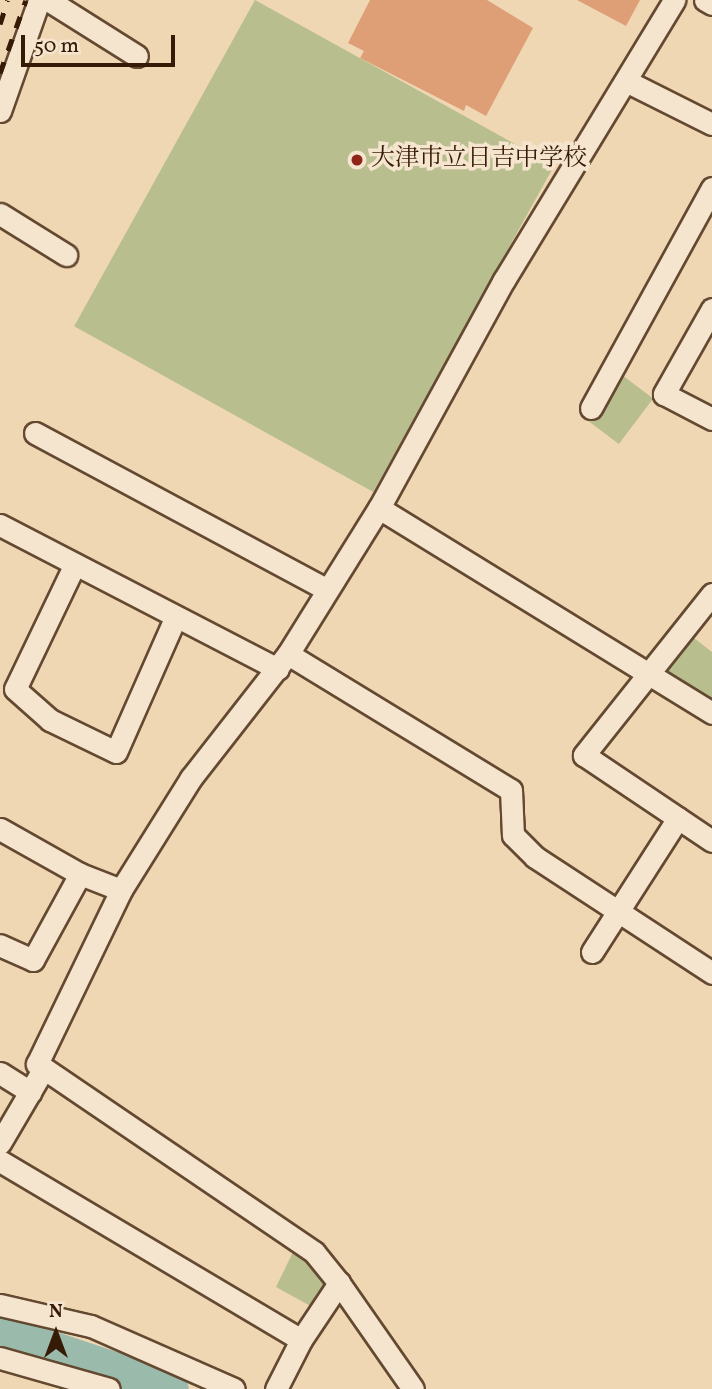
<!DOCTYPE html>
<meta charset="utf-8">
<style>
body{margin:0}
#map{position:relative;width:712px;height:1389px;overflow:hidden;background:#f0d7b4;font-family:Vollkorn,"Noto Serif JP",serif}
div>[style]{position:absolute}
.green>*{inset:0;background:#b8be8e;transform-origin:0 0}
.river>*{height:37px;margin:-18.5px;padding:0 18.5px;transform-origin:18.5px;border-radius:18.5px;background:#9abaab}
.building>*{inset:0;background:#de9f77}
.roads{filter:drop-shadow(2px 0 #644931) drop-shadow(-2px 0 #644931) drop-shadow(0 2px #644931) drop-shadow(0 -2px #644931)}
.minor>*{height:21px;margin:-10.5px;padding:0 10.5px;transform-origin:10.5px;border-radius:10.5px;background:#f5e5ce}
.rail>*{height:5px;margin-top:-2.5px;transform-origin:0;background:repeating-linear-gradient(90deg,#351a05 0 12px,transparent 0 24px)}
.dots>*{width:19px;height:19px;translate:-50% -50%;box-sizing:border-box;border:4px solid #f5e5ce;border-radius:50%}
span{translate:-50% -50%;white-space:nowrap;text-align:center;line-height:1.15;-webkit-text-stroke:7px #f5e5ce;paint-order:stroke}
.poi-label{font-size:24px;color:#351a05}
.left{translate:0 -50%;text-align:left}
.north{position:absolute;left:21px;top:1298px;width:70px;height:70px;-webkit-text-stroke:5px #f5e5ce;paint-order:stroke;rotate:0deg;font-size:19px;font-weight:700;line-height:28px;text-align:center;color:#351a05}
.north::after{content:'';display:block;margin:auto;width:24px;height:32px;background:#351a05;clip-path:polygon(50% 0,100% 100%,50% 72%,0 100%)}
.scale{position:absolute;left:21px;top:35px;width:154px;height:32px;box-sizing:border-box;border:4px solid #351a05;border-top:0;padding-left:9px;font-size:21px;line-height:24px;white-space:nowrap;color:#351a05;-webkit-text-stroke:5px #f5e5ce;paint-order:stroke}
</style>
<div id="map">
<div class="green">
<i style="left:255px;top:0;width:342px;height:373px;rotate:29deg"></i>
<i style="left:622px;top:375px;width:39px;height:57px;rotate:37deg"></i>
<i style="clip-path:polygon(694px 638px,712px 652px,712px 701px,664px 670px)"></i>
<i style="clip-path:polygon(294px 1250px,334px 1284px,316px 1309px,276px 1287px)"></i>
</div>
<div class="river">
<i style="left:0;top:1332px;width:179px;rotate:18.5deg"></i>
</div>
<div class="building">
<i style="clip-path:polygon(370px 0,487px 0,533px 28px,486px 116px,466px 105px,464px 111px,360px 58px,364px 51px,348px 43px)"></i>
<i style="clip-path:polygon(577px 0,640px 0,626px 26px)"></i>
</div>
<div class="roads">
<div class="minor">
<i style="left:48px;top:0;width:105px;rotate:32.2deg"></i>
<i style="left:705px;top:0;width:8px;rotate:30deg"></i>
<i style="left:628px;top:82px;width:94px;rotate:26.6deg"></i>
<i style="left:0;top:111px;width:118px;rotate:-70.6deg"></i>
<i style="left:0;top:214px;width:78px;rotate:31.8deg"></i>
<i style="left:712px;top:309px;width:98px;rotate:119.5deg"></i>
<i style="left:664px;top:394px;width:54px;rotate:27.5deg"></i>
<i style="left:591px;top:408px;width:251px;rotate:-61.2deg"></i>
<i style="left:35px;top:433px;width:330px;rotate:28.2deg"></i>
<i style="left:379px;top:508px;width:391px;rotate:31.6deg"></i>
<i style="left:0;top:525px;width:313px;rotate:27.4deg"></i>
<i style="left:74px;top:566px;width:136px;rotate:115.6deg"></i>
<i style="left:15px;top:689px;width:47px;rotate:41.5deg"></i>
<i style="left:50px;top:720px;width:73px;rotate:25.9deg"></i>
<i style="left:116px;top:752px;width:146px;rotate:-66.2deg"></i>
<i style="left:712px;top:594px;width:206px;rotate:128.5deg"></i>
<i style="left:584px;top:755px;width:154px;rotate:33.9deg"></i>
<i style="left:288px;top:654px;width:261px;rotate:31.4deg"></i>
<i style="left:511px;top:790px;width:45px;rotate:87.5deg"></i>
<i style="left:513px;top:835px;width:31px;rotate:45deg"></i>
<i style="left:535px;top:857px;width:212px;rotate:33.2deg"></i>
<i style="left:0;top:829px;width:92px;rotate:29.4deg"></i>
<i style="left:80px;top:874px;width:98px;rotate:118.7deg"></i>
<i style="left:33px;top:960px;width:36px;rotate:-156deg"></i>
<i style="left:80px;top:874px;width:44px;rotate:21.3deg"></i>
<i style="left:592px;top:952px;width:159px;rotate:-57.3deg"></i>
<i style="left:0;top:1073px;width:36px;rotate:32deg"></i>
<i style="left:0;top:1143px;width:81px;rotate:-59.6deg"></i>
<i style="left:0;top:1161px;width:350px;rotate:30.7deg"></i>
<i style="left:301px;top:1340px;width:55px;rotate:117deg"></i>
<i style="left:339px;top:1283px;width:40px;rotate:-129deg"></i>
<i style="left:314px;top:1252px;width:335px;rotate:-145.8deg"></i>
<i style="left:37px;top:1064px;width:193px;rotate:-64.2deg"></i>
<i style="left:121px;top:890px;width:132px;rotate:-58deg"></i>
<i style="left:191px;top:778px;width:157px;rotate:-52deg"></i>
<i style="left:288px;top:654px;width:172px;rotate:-58.1deg"></i>
<i style="left:379px;top:508px;width:260px;rotate:-61.3deg"></i>
<i style="left:504px;top:280px;width:328px;rotate:-58.7deg"></i>
<i style="left:0;top:1305px;width:93px;rotate:13deg"></i>
<i style="left:91px;top:1326px;width:156px;rotate:23.8deg"></i>
<i style="left:301px;top:1340px;width:69px;rotate:-56.3deg"></i>
<i style="left:339px;top:1283px;width:129px;rotate:55.1deg"></i>
<i style="left:0;top:1358px;width:113px;rotate:15.9deg"></i>
</div>
</div>
<div class="rail">
<i style="left:0;top:24px;width:25px;rotate:-72deg"></i>
<i style="left:0;top:73px;width:77px;rotate:-70.4deg"></i>
</div>
<div class="dots">
<i style="left:357px;top:160px;background:#8f2418"></i>
</div>
<div class="poi-label">
<span class="left" style="left:371px;top:160px">大津市立日吉中学校</span>
</div>
<div class="north">N</div>
<div class="scale">50 m</div>
</div>
